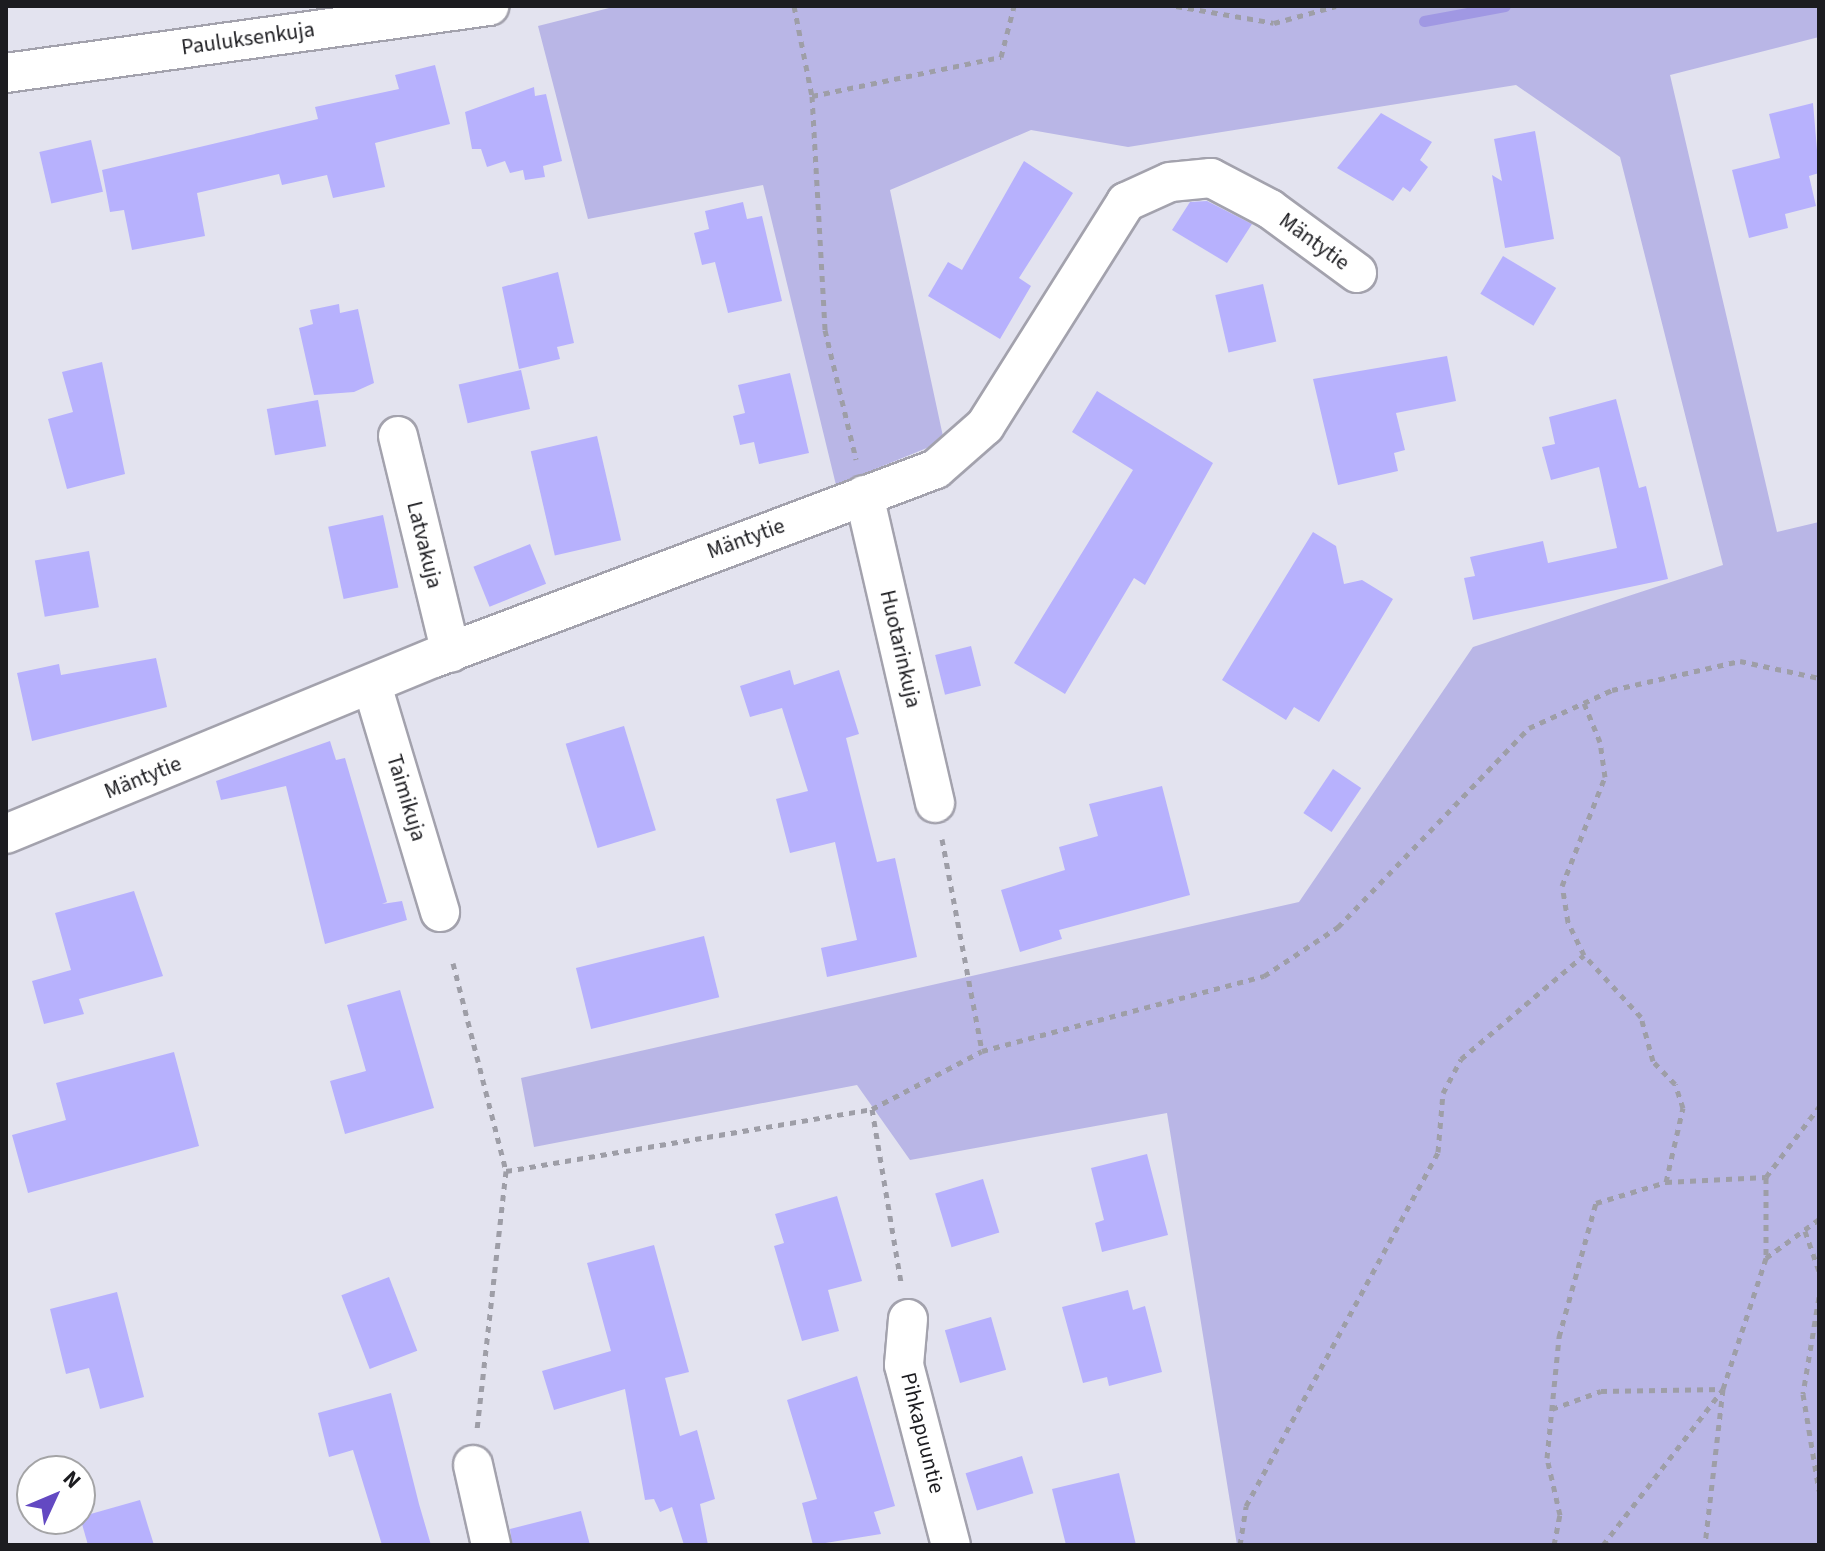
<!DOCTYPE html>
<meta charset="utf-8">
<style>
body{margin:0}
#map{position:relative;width:1825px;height:1551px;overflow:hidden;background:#e3e3ef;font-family:"Source Sans 3",sans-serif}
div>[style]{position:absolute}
.green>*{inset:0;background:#b9b6e6}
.stream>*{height:11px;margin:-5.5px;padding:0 5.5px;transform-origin:5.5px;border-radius:5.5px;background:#a098e3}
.building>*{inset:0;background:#b7b1fd;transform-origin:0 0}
.path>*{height:5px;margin-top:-2.5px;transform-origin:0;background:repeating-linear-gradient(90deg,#9e9ea7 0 6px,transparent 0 12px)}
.roads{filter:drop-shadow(2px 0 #a3a2ad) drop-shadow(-2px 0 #a3a2ad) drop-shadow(0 2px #a3a2ad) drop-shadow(0 -2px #a3a2ad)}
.minor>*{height:38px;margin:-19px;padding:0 19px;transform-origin:19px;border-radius:19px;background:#fff}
span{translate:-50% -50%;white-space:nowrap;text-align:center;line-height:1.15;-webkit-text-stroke:8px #fff;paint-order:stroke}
.street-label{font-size:22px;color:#1c1c20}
.frame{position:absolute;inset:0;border:8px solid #1c1c20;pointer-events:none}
.north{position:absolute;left:16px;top:1455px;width:80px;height:80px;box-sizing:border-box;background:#fff;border:2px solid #a4a4a6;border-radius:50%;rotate:46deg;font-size:22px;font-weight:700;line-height:32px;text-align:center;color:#1c1c20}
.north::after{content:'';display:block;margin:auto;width:28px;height:36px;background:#6349c2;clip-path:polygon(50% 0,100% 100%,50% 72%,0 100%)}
</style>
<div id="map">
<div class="green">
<i style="clip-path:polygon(617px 6px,1819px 6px,1819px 37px,1670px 75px,1777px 532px,1819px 522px,1819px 1545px,1237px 1545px,1167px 1113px,910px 1160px,857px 1085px,534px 1147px,521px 1078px,1299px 902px,1473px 647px,1723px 565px,1620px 157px,1516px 85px,1128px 147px,1031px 130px,890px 190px,944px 441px,836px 485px,763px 185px,588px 219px,538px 26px)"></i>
</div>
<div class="stream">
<i style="left:1424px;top:21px;width:82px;rotate:-10.5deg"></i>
</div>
<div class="building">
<i style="clip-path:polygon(435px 65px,450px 124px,375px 143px,385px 187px,333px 198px,327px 175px,282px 185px,279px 174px,197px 193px,205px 236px,132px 250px,124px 210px,110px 212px,102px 170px,318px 119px,315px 107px,399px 89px,395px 75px)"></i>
<i style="clip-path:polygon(534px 87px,535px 96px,546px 94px,562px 161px,543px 166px,545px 177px,525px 180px,523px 170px,510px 173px,505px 161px,487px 167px,481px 149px,472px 149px,465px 112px)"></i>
<i style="clip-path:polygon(1813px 103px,1819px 173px,1809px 176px,1816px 206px,1785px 214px,1788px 228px,1749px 238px,1732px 170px,1780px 158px,1769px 114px)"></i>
<i style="clip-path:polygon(1381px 113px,1432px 142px,1420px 160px,1428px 167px,1410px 192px,1403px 187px,1393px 201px,1337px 168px)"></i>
<i style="clip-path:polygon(1535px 131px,1554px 239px,1505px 248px,1492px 175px,1502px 181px,1494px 139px)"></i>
<i style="left:91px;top:140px;width:53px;height:53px;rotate:77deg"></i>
<i style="clip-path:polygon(1024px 161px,1073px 193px,1019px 278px,1031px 286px,1000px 339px,928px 296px,948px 262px,962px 270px)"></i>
<i style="clip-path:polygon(1207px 201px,1252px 224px,1227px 263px,1172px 230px,1190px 202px)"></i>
<i style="clip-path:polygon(743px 202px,747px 219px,762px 216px,782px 301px,728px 313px,715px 262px,702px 265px,694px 233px,709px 229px,705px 211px)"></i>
<i style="left:1503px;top:256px;width:62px;height:44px;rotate:31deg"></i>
<i style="clip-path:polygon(558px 272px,574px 343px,557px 347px,560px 359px,519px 369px,502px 287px)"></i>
<i style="left:1263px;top:284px;width:59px;height:49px;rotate:77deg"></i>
<i style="clip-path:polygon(339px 304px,340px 313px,358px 309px,374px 383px,354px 392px,314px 395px,299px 328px,313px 324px,310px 310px)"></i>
<i style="clip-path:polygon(1447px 356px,1456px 401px,1396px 413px,1405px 450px,1394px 453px,1398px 471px,1338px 485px,1313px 379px)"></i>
<i style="clip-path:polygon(102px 362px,125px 474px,67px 489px,48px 419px,73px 412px,62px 372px)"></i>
<i style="left:521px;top:370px;width:40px;height:64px;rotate:77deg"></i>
<i style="clip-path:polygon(790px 373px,809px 453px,759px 464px,754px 442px,740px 445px,733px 416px,745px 413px,738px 385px)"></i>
<i style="clip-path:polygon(1097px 391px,1213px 463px,1145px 585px,1134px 578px,1065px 694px,1014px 663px,1133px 470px,1072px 432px)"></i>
<i style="clip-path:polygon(1616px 399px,1639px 488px,1646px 486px,1668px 579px,1473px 620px,1464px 578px,1475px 576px,1470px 557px,1543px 541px,1548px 563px,1617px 548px,1599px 467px,1551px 480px,1542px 447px,1555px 444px,1549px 417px)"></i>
<i style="left:318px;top:400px;width:47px;height:52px;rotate:80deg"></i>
<i style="left:597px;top:436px;width:107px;height:68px;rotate:77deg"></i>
<i style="left:383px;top:515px;width:74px;height:56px;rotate:78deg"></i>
<i style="clip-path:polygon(1313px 532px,1336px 546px,1344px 584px,1362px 580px,1393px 599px,1319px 722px,1294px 707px,1286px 720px,1222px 680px)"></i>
<i style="left:530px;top:544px;width:43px;height:61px;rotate:68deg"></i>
<i style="left:89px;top:551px;width:57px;height:55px;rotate:80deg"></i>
<i style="left:971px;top:646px;width:41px;height:37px;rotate:76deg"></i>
<i style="clip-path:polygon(156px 658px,167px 707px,32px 741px,17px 673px,59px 664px,61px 675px)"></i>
<i style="clip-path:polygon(790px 670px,794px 685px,839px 670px,859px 734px,846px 738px,877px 862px,895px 858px,917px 957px,827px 977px,821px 948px,857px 940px,835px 842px,790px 853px,776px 799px,808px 791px,782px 708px,750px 717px,740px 686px)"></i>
<i style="left:624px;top:726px;width:109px;height:61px;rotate:73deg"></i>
<i style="clip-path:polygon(330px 741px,336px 760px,345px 758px,387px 902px,382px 904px,402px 901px,407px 920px,325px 944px,286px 786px,221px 800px,216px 781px)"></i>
<i style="left:1333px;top:769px;width:34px;height:53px;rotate:34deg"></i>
<i style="clip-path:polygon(1162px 786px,1190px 895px,1059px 930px,1062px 939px,1020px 952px,1001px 890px,1065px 870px,1059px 847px,1098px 836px,1089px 804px)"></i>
<i style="clip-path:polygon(134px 891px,163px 976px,79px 999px,84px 1014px,44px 1024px,32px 981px,71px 970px,55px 913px)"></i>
<i style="left:704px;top:936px;width:63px;height:132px;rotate:76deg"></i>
<i style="clip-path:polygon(400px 990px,434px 1108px,345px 1134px,330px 1081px,366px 1071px,347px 1005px)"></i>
<i style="clip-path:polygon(174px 1052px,199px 1146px,28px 1193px,12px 1135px,66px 1120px,56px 1083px)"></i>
<i style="clip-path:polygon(1147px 1154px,1168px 1235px,1102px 1252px,1095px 1223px,1104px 1220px,1091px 1168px)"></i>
<i style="left:983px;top:1179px;width:56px;height:50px;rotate:73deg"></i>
<i style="clip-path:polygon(837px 1196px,862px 1281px,828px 1290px,839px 1331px,802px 1341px,774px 1246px,784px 1243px,775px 1214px)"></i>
<i style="clip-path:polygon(654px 1245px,689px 1372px,665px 1378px,680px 1436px,697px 1430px,715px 1499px,700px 1504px,708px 1545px,684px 1545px,672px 1507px,660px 1512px,654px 1499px,645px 1500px,625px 1389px,554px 1410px,542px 1371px,611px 1351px,587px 1263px)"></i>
<i style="left:389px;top:1277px;width:79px;height:51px;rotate:69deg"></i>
<i style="clip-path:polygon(1128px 1290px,1133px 1310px,1145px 1306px,1162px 1372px,1109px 1386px,1107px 1377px,1083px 1383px,1062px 1307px)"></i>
<i style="clip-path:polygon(117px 1292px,144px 1397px,100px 1409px,89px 1368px,66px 1374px,50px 1309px)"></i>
<i style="left:991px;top:1317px;width:55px;height:48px;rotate:74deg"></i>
<i style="clip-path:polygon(857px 1376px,895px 1506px,874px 1512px,881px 1534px,813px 1545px,802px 1503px,817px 1499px,787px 1400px)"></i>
<i style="clip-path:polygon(391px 1393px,419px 1504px,431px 1545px,382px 1545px,353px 1450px,329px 1457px,318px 1413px)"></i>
<i style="left:1022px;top:1456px;width:39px;height:59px;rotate:73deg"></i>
<i style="clip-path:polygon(1119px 1473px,1136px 1545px,1066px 1545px,1052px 1489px)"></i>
<i style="clip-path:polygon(140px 1500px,154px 1545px,88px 1545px,80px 1517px)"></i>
<i style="clip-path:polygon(581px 1511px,590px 1545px,512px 1545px,510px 1529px)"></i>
</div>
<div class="path">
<i style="left:794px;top:6px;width:92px;rotate:78.7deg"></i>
<i style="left:812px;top:96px;width:234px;rotate:86.8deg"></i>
<i style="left:825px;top:330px;width:133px;rotate:76.5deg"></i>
<i style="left:1176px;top:6px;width:99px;rotate:9.8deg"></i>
<i style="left:1274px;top:23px;width:64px;rotate:-15.3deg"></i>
<i style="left:812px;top:96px;width:193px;rotate:-11.7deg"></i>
<i style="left:1001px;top:57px;width:53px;rotate:-75.7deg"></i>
<i style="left:942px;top:839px;width:216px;rotate:79.3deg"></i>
<i style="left:453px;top:963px;width:215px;rotate:75.7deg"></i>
<i style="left:506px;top:1171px;width:261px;rotate:96.4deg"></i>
<i style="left:872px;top:1109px;width:175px;rotate:80.5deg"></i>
<i style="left:506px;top:1171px;width:371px;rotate:-9.6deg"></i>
<i style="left:872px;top:1109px;width:124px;rotate:-27.8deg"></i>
<i style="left:982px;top:1051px;width:292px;rotate:-14.9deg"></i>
<i style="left:1264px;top:976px;width:89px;rotate:-33.5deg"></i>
<i style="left:1338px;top:927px;width:276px;rotate:-46.2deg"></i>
<i style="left:1529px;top:728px;width:91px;rotate:-24.6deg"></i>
<i style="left:1612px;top:690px;width:131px;rotate:-12.8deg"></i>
<i style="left:1740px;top:661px;width:81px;rotate:12.1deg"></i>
<i style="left:1766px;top:1177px;width:88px;rotate:-52.9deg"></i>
<i style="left:1666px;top:1182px;width:100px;rotate:-2.9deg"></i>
<i style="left:1766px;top:1177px;width:80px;rotate:90deg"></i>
<i style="left:1805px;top:1231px;width:42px;rotate:70.7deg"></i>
<i style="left:1819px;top:1297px;width:98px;rotate:99.4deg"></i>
<i style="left:1803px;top:1394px;width:98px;rotate:80.6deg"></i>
<i style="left:1552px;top:1409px;width:52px;rotate:-20.2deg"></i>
<i style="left:1601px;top:1391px;width:122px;rotate:-0.9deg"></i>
<i style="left:1723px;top:1389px;width:157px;rotate:96.6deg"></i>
<i style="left:1240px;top:1545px;width:39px;rotate:-81deg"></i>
<i style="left:1246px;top:1506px;width:403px;rotate:-61.5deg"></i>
<i style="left:1438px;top:1152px;width:59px;rotate:-85.2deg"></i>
<i style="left:1443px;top:1093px;width:38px;rotate:-62deg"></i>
<i style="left:1461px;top:1059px;width:161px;rotate:-40.2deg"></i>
<i style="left:1554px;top:1545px;width:31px;rotate:-79deg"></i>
<i style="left:1560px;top:1515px;width:58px;rotate:-102.8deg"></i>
<i style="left:1547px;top:1458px;width:122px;rotate:-84.3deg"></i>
<i style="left:1559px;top:1337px;width:139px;rotate:-74.6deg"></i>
<i style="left:1596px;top:1203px;width:73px;rotate:-16.7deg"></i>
<i style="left:1666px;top:1182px;width:76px;rotate:-77.1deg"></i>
<i style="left:1683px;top:1108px;width:25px;rotate:-108deg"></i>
<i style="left:1675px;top:1084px;width:32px;rotate:-134deg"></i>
<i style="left:1653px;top:1061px;width:46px;rotate:-105.3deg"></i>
<i style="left:1641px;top:1017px;width:84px;rotate:-132.6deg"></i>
<i style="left:1584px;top:955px;width:37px;rotate:-116deg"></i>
<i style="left:1568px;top:922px;width:36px;rotate:-99deg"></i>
<i style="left:1562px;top:886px;width:117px;rotate:-68.5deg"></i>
<i style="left:1605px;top:777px;width:35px;rotate:-98deg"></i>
<i style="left:1600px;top:742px;width:42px;rotate:-112.3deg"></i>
<i style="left:1603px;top:1545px;width:197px;rotate:-52.4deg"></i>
<i style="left:1723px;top:1389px;width:138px;rotate:-71.8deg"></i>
<i style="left:1766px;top:1258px;width:66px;rotate:-36.3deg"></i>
</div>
<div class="roads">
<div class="minor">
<i style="left:6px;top:73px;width:488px;rotate:-7.9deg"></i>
<i style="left:398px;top:436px;width:223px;rotate:76.3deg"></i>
<i style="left:864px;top:495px;width:316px;rotate:77deg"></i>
<i style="left:372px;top:685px;width:237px;rotate:73.3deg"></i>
<i style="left:6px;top:834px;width:463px;rotate:-22.4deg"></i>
<i style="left:434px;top:658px;width:536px;rotate:-20.63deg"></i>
<i style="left:936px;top:469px;width:65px;rotate:-41.3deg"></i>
<i style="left:985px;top:426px;width:265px;rotate:-57.8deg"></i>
<i style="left:1126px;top:202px;width:48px;rotate:-24.4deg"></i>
<i style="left:1170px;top:182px;width:41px;rotate:-5.6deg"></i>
<i style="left:1211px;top:178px;width:67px;rotate:27.7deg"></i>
<i style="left:1270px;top:209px;width:108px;rotate:36.3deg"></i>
<i style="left:908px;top:1319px;width:46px;rotate:95deg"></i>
<i style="left:904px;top:1365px;width:186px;rotate:75.4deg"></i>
<i style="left:473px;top:1465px;width:82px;rotate:77.3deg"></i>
</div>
</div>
<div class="street-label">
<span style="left:248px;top:39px;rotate:-8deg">Pauluksenkuja</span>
<span style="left:1314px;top:242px;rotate:36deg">Mäntytie</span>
<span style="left:746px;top:539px;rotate:-20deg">Mäntytie</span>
<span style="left:424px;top:545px;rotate:76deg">Latvakuja</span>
<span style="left:900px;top:649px;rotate:77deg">Huotarinkuja</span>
<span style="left:143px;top:778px;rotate:-22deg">Mäntytie</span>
<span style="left:406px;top:798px;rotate:73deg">Taimikuja</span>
<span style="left:922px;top:1433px;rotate:76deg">Pihkapuuntie</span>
</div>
<div class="frame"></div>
<div class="north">N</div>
</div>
